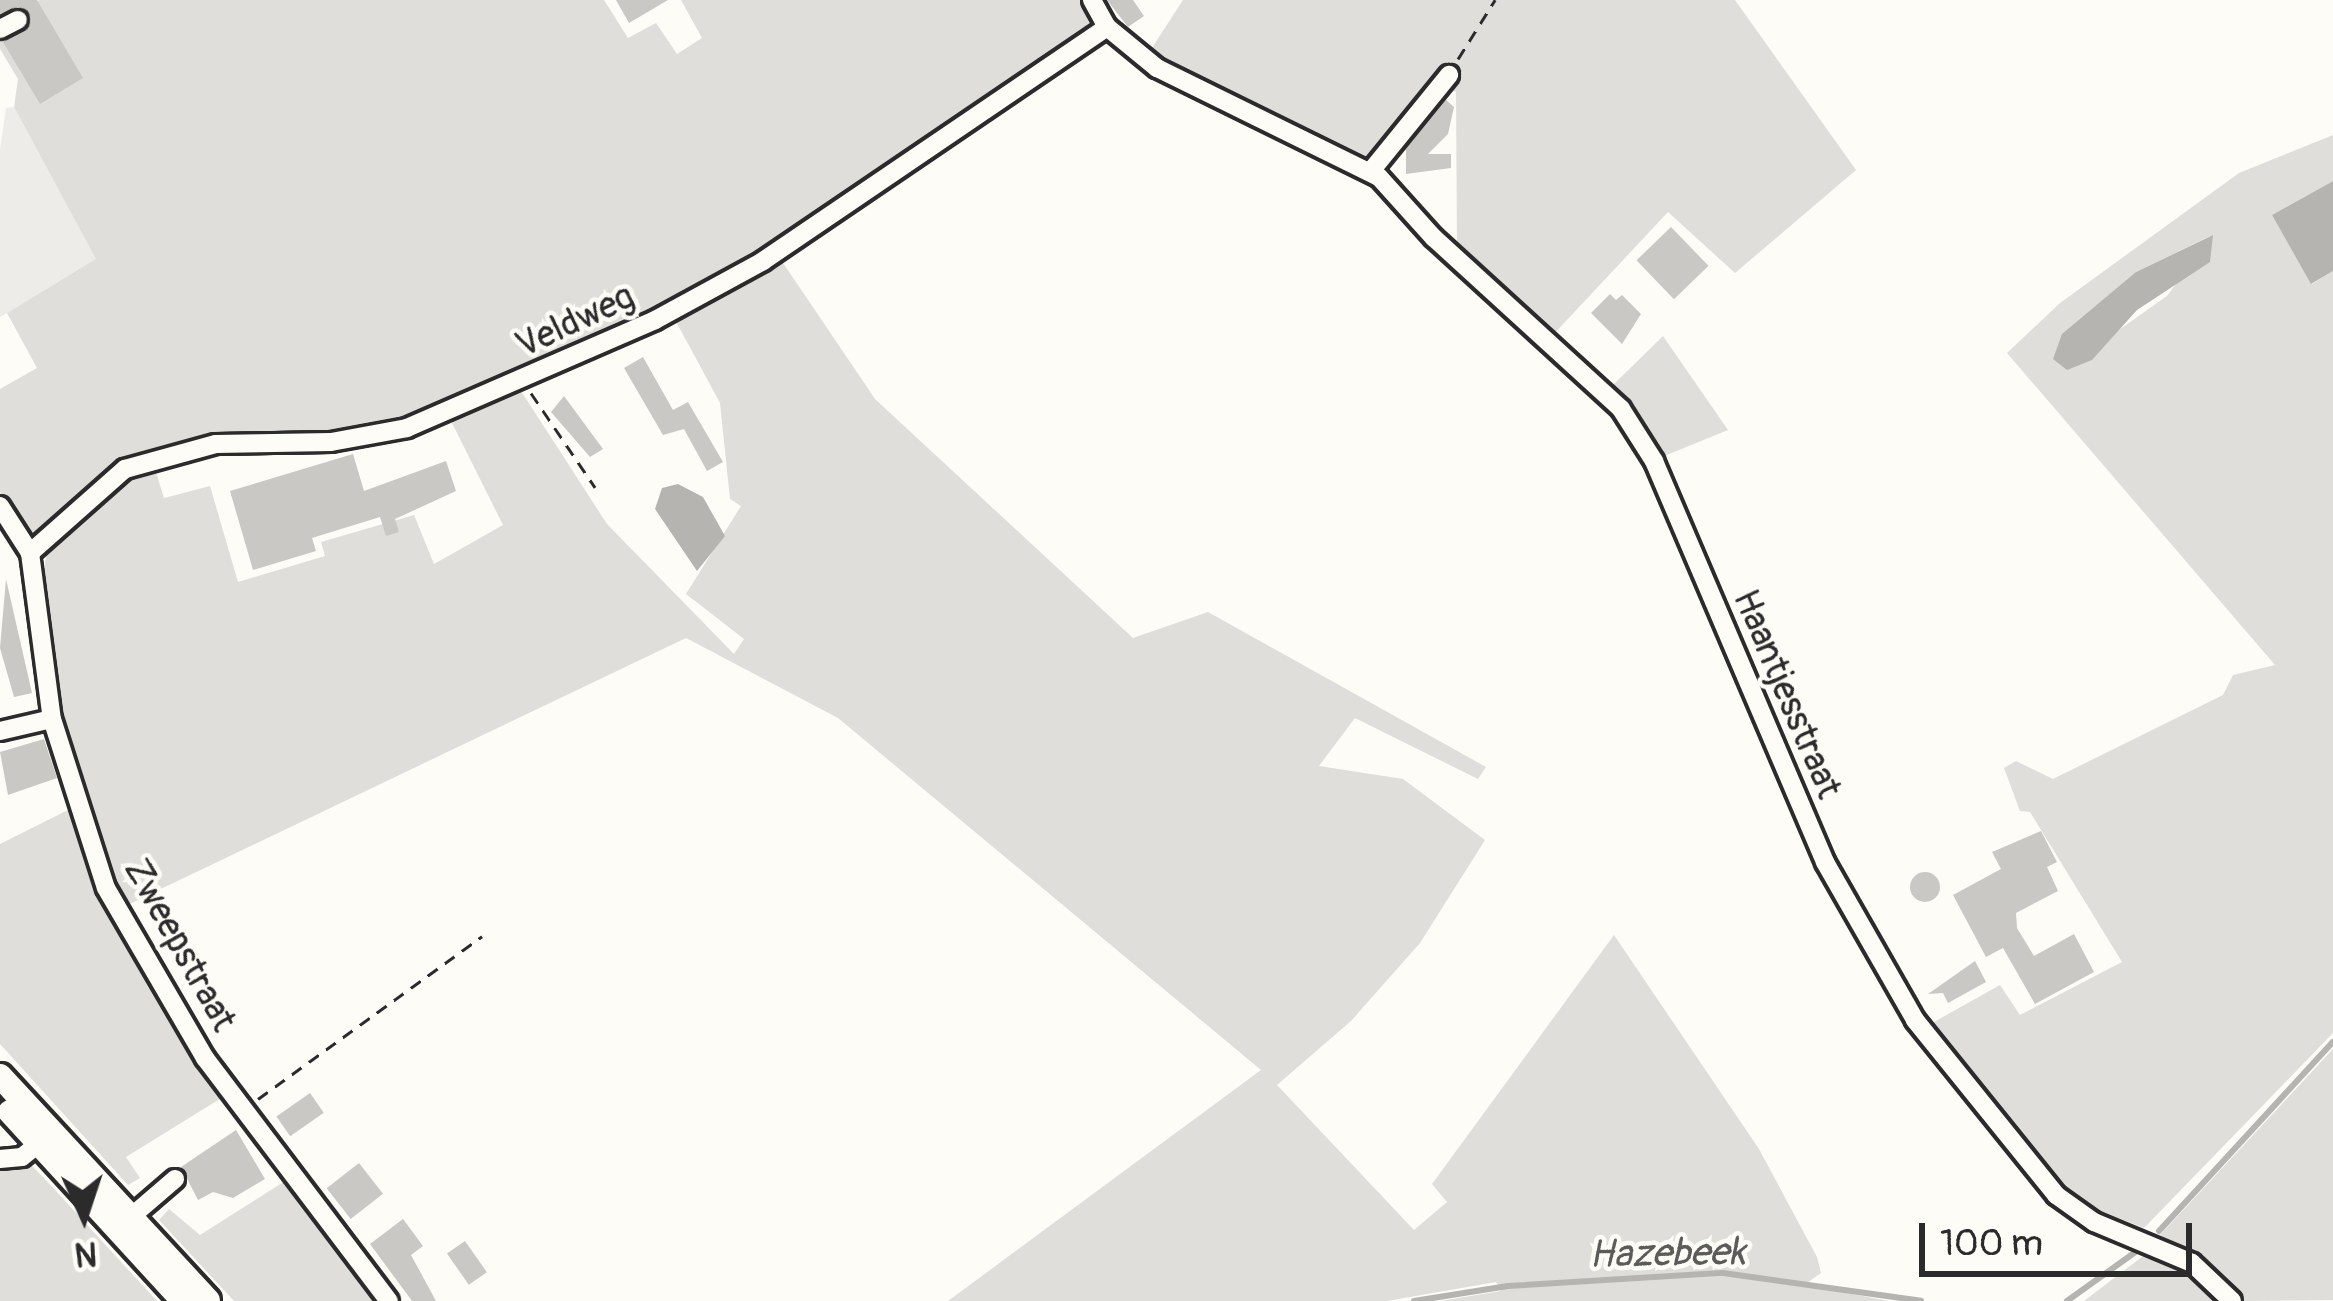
<!DOCTYPE html>
<style>
body{margin:0}
#map{position:relative;width:2333px;height:1301px;overflow:hidden;background:#fdfcf7;font-family:Pangolin,sans-serif}
div>[style]{position:absolute}
.built>*{inset:0;background:#edece8}
.green>*{inset:0;background:#dfdeda}
.water>*{inset:0;background:#b5b4b1}
.stream>*{height:6px;margin:-3px;padding:0 3px;transform-origin:3px;border-radius:3px;background:#b5b4b1}
.building>*{inset:0;background:#c9c8c4;transform-origin:0 0}
.round{border-radius:50%}
.path>*{height:3px;margin-top:-1.5px;transform-origin:0;background:repeating-linear-gradient(90deg,#2b2b2b 0 12px,transparent 0 21px)}
.roads{filter:drop-shadow(3px 0 #2b2b2b) drop-shadow(-3px 0 #2b2b2b) drop-shadow(0 3px #2b2b2b) drop-shadow(0 -3px #2b2b2b)}
.minor>*{height:18px;margin:-9px;padding:0 9px;transform-origin:9px;border-radius:9px;background:#fdfcf7}
.major>*{height:24px;margin:-12px;padding:0 12px;transform-origin:12px;border-radius:12px;background:#fdfcf7}
span{translate:-50% -50%;white-space:nowrap;text-align:center;line-height:1.15;-webkit-text-stroke:9px #fdfcf7;paint-order:stroke}
.street-label{font-size:36px;color:#2b2b2b}
.water-label{font-size:39px;color:#5b5b5a;font-style:italic}
.north{position:absolute;left:24px;top:1157px;width:120px;height:120px;-webkit-text-stroke:9px #fdfcf7;paint-order:stroke;rotate:177deg;font-size:33px;font-weight:700;line-height:48px;text-align:center;color:#2b2b2b}
.north::after{content:'';display:block;margin:auto;width:42px;height:54px;background:#2b2b2b;clip-path:polygon(50% 0,100% 100%,50% 72%,0 100%)}
.scale{position:absolute;left:1919px;top:1223px;width:273px;height:54px;box-sizing:border-box;border:6px solid #2b2b2b;border-top:0;padding-left:15px;font-size:36px;line-height:42px;white-space:nowrap;color:#2b2b2b;-webkit-text-stroke:9px #fdfcf7;paint-order:stroke}
</style>
<div id="map">
<div class="built">
<i style="clip-path:polygon(14px 107px,97px 260px,0 317px,0 150px,6px 108px)"></i>
</div>
<div class="green">
<i style="clip-path:polygon(39px 0,604px 0,628px 38px,656px 23px,677px 54px,702px 38px,681px 0,1084px 0,1094px 19px,1087px 36px,815px 221px,609px 334px,410px 422px,121px 467px,37px 535px,19px 529px,0 492px,0 389px,37px 368px,7px 313px,96px 259px,14px 107px,18px 79px,0 49px,0 22px)"></i>
<i style="clip-path:polygon(1183px 0,1735px 0,1856px 170px,1735px 273px,1668px 212px,1551px 337px,1457px 252px,1456px 92px,1437px 82px,1371px 162px,1148px 54px)"></i>
<i style="clip-path:polygon(evenodd,2333px 135px,2333px 181px,2272px 215px,2312px 284px,2333px 271px,2333px 1033px,2144px 1228px,2063px 1196px,1925px 1027px,2000px 985px,2020px 1015px,2122px 962px,2030px 812px,2020px 811px,2004px 768px,2016px 761px,2053px 779px,2223px 695px,2233px 675px,2275px 665px,2007px 353px,2060px 303px,2239px 173px,2333px 135px,2212px 235px,2167px 296px,2099px 344px,2136px 272px,2212px 235px)"></i>
<i style="clip-path:polygon(779px 257px,875px 399px,1133px 638px,1208px 612px,1486px 767px,1478px 779px,1355px 718px,1319px 766px,1403px 779px,1485px 840px,1420px 943px,1351px 1021px,1277px 1085px,1414px 1230px,1447px 1202px,1432px 1184px,1614px 935px,1759px 1149px,1817px 1257px,1821px 1273px,1804px 1285px,1889px 1301px,1440px 1301px,1501px 1291px,1496px 1282px,1387px 1301px,948px 1301px,1261px 1070px,838px 718px,686px 638px,123px 907px,57px 713px,40px 599px,47px 549px,132px 473px,154px 466px,164px 498px,210px 486px,238px 582px,325px 556px,321px 542px,414px 515px,434px 564px,503px 525px,450px 419px,521px 391px,607px 524px,734px 654px,744px 639px,686px 594px,741px 506px,730px 499px,720px 403px,673px 316px)"></i>
<i style="clip-path:polygon(1663px 336px,1728px 430px,1657px 459px,1610px 388px)"></i>
<i style="clip-path:polygon(72px 808px,120px 931px,223px 1097px,126px 1157px,140px 1178px,128px 1185px,0 1044px,0 844px)"></i>
<i style="clip-path:polygon(2333px 1049px,2333px 1300px,2244px 1301px,2209px 1265px,2160px 1235px)"></i>
<i style="clip-path:polygon(32px 1166px,44px 1178px,157px 1301px,0 1301px,0 1171px)"></i>
<i style="clip-path:polygon(285px 1181px,373px 1287px,381px 1301px,234px 1301px,159px 1220px,169px 1209px,200px 1235px)"></i>
<i style="clip-path:polygon(2151px 1250px,2185px 1267px,2218px 1301px,2084px 1301px)"></i>
</div>
<div class="water">
<i style="clip-path:polygon(2333px 181px,2333px 271px,2311px 284px,2272px 215px)"></i>
<i style="clip-path:polygon(2213px 235px,2210px 262px,2137px 310px,2092px 360px,2067px 370px,2053px 359px,2062px 334px,2136px 272px)"></i>
<i style="clip-path:polygon(678px 484px,703px 497px,725px 536px,697px 571px,655px 509px,662px 488px)"></i>
</div>
<div class="stream">
<i style="left:2159px;top:1231px;width:257px;rotate:-47.4deg"></i>
<i style="left:1414px;top:1301px;width:95px;rotate:-9.1deg"></i>
<i style="left:1508px;top:1286px;width:215px;rotate:-3.5deg"></i>
<i style="left:1723px;top:1273px;width:200px;rotate:8deg"></i>
<i style="left:2067px;top:1301px;width:91px;rotate:-35.6deg"></i>
</div>
<div class="building">
<i style="clip-path:polygon(0 0,37px 0,83px 78px,40px 104px,3px 42px,28px 28px,30px 15px,18px 7px,0 14px)"></i>
<i style="clip-path:polygon(616px 0,668px 0,629px 23px)"></i>
<i style="clip-path:polygon(1107px 0,1133px 0,1144px 16px,1128px 27px)"></i>
<i style="clip-path:polygon(1446px 100px,1454px 107px,1448px 134px,1428px 154px,1451px 154px,1451px 168px,1406px 174px,1406px 149px)"></i>
<i style="left:1671px;top:227px;width:54px;height:48px;rotate:46deg"></i>
<i style="clip-path:polygon(1610px 294px,1616px 300px,1622px 295px,1641px 314px,1622px 344px,1591px 313px)"></i>
<i style="clip-path:polygon(643px 357px,673px 410px,688px 402px,723px 462px,707px 471px,684px 429px,663px 435px,624px 368px)"></i>
<i style="clip-path:polygon(564px 396px,603px 449px,590px 457px,551px 412px)"></i>
<i style="clip-path:polygon(353px 454px,364px 491px,446px 461px,456px 491px,395px 519px,399px 532px,386px 536px,380px 517px,312px 538px,316px 551px,253px 570px,230px 491px)"></i>
<i style="clip-path:polygon(6px 579px,32px 693px,14px 697px,0 648px)"></i>
<i style="clip-path:polygon(44px 739px,57px 778px,8px 795px,0 752px)"></i>
<i style="clip-path:polygon(2041px 831px,2057px 862px,2047px 867px,2058px 891px,2016px 913px,2017px 928px,2034px 956px,2074px 934px,2094px 972px,2035px 1004px,2003px 948px,1986px 957px,1953px 895px,2001px 869px,1992px 852px)"></i>
<i class="round" style="left:1910px;top:872px;width:30px;height:30px"></i>
<i style="clip-path:polygon(1975px 961px,1986px 982px,1948px 1003px,1943px 993px,1928px 994px)"></i>
<i style="left:310px;top:1093px;width:24px;height:41px;rotate:55deg"></i>
<i style="clip-path:polygon(236px 1130px,265px 1179px,233px 1198px,213px 1192px,198px 1200px,181px 1167px)"></i>
<i style="left:359px;top:1163px;width:39px;height:41px;rotate:52deg"></i>
<i style="clip-path:polygon(403px 1219px,423px 1246px,411px 1255px,436px 1301px,412px 1301px,370px 1244px)"></i>
<i style="left:465px;top:1241px;width:38px;height:22px;rotate:55deg"></i>
</div>
<div class="path">
<i style="left:1458px;top:59px;width:70px;rotate:-57.9deg"></i>
<i style="left:531px;top:393px;width:114px;rotate:55.8deg"></i>
<i style="left:258px;top:1099px;width:277px;rotate:-36deg"></i>
</div>
<div class="roads">
<div class="minor">
<i style="left:1092px;top:0;width:31px;rotate:61deg"></i>
<i style="left:1107px;top:27px;width:65px;rotate:39.4deg"></i>
<i style="left:1157px;top:68px;width:247px;rotate:26.2deg"></i>
<i style="left:1379px;top:177px;width:82px;rotate:48deg"></i>
<i style="left:1434px;top:238px;width:253px;rotate:42.4deg"></i>
<i style="left:1621px;top:409px;width:62px;rotate:57.6deg"></i>
<i style="left:1654px;top:461px;width:436px;rotate:66.9deg"></i>
<i style="left:1825px;top:862px;width:182px;rotate:60.3deg"></i>
<i style="left:1915px;top:1020px;width:225px;rotate:51.1deg"></i>
<i style="left:2056px;top:1195px;width:47px;rotate:35.4deg"></i>
<i style="left:2094px;top:1222px;width:106px;rotate:22.7deg"></i>
<i style="left:2192px;top:1263px;width:55px;rotate:43.5deg"></i>
<i style="left:0;top:29px;width:20px;rotate:-27deg"></i>
<i style="left:1371px;top:171px;width:124px;rotate:-50.9deg"></i>
<i style="left:0;top:506px;width:56px;rotate:57.4deg"></i>
<i style="left:30px;top:553px;width:167px;rotate:82.5deg"></i>
<i style="left:52px;top:719px;width:177px;rotate:72.3deg"></i>
<i style="left:106px;top:888px;width:197px;rotate:59.8deg"></i>
<i style="left:205px;top:1058px;width:305px;rotate:52.9deg"></i>
<i style="left:30px;top:553px;width:127px;rotate:-41.5deg"></i>
<i style="left:125px;top:469px;width:94px;rotate:-15.4deg"></i>
<i style="left:216px;top:444px;width:115px;rotate:-1deg"></i>
<i style="left:331px;top:442px;width:77px;rotate:-10.4deg"></i>
<i style="left:407px;top:428px;width:270px;rotate:-23.5deg"></i>
<i style="left:655px;top:320px;width:123px;rotate:-28.6deg"></i>
<i style="left:763px;top:261px;width:416px;rotate:-34.2deg"></i>
<i style="left:0;top:731px;width:53px;rotate:-13deg"></i>
<i style="left:0;top:1159px;width:22px;rotate:-5deg"></i>
<i style="left:22px;top:1157px;width:33px;rotate:-39deg"></i>
<i style="left:125px;top:1222px;width:66px;rotate:-40.7deg"></i>
</div>
<div class="major">
<i style="left:0;top:1076px;width:306px;rotate:47.2deg"></i>
<i style="left:10px;top:1112px;width:256px;rotate:47.5deg"></i>
</div>
</div>
<div class="street-label">
<span style="left:575px;top:321px;rotate:-25deg">Veldweg</span>
<span style="left:1787px;top:694px;rotate:67deg">Haantjesstraat</span>
<span style="left:180px;top:945px;rotate:61deg">Zweepstraat</span>
</div>
<div class="water-label">
<span style="left:1667px;top:1254px;rotate:-1deg">Hazebeek</span>
</div>
<div class="north">N</div>
<div class="scale">100 m</div>
</div>
